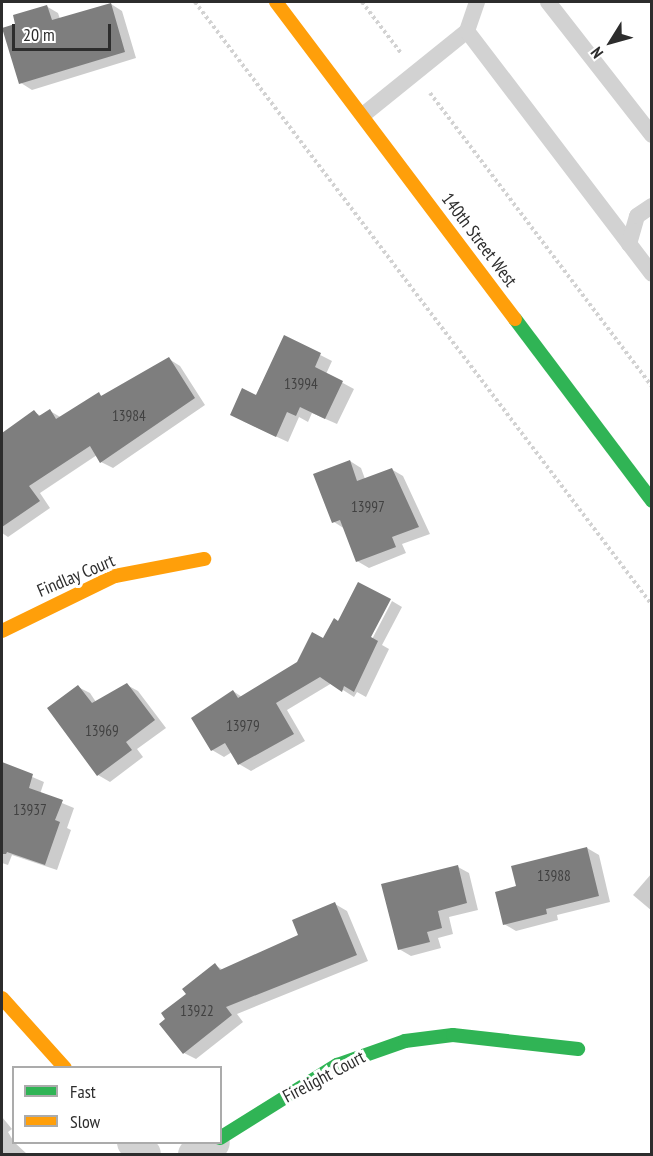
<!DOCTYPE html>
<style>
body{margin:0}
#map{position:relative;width:653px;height:1156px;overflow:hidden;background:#fff;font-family:"PT Sans Narrow",sans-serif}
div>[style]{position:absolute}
.shadow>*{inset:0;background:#0003}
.building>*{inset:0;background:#7e7e7e}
.path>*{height:4px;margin-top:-2px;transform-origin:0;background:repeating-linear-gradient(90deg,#d2d2d2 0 3px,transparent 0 6px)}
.lane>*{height:16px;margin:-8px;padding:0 8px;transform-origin:8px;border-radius:8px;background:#d2d2d2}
.street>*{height:33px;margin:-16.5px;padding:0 16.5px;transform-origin:16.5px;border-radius:16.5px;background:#d2d2d2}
.fast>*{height:14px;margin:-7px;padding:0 7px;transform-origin:7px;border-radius:7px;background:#30b455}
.slow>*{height:14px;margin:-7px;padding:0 7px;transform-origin:7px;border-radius:7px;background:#ff9f0a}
span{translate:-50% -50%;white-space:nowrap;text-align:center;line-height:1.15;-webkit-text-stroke:6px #fff;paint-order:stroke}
.number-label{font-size:15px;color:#414141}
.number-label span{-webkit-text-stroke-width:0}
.street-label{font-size:18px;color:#2d2d2d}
.frame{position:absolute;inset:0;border:3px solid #2d2d2d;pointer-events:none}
.legend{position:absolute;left:12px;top:1066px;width:210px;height:78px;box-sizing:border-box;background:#fff;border:2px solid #ababab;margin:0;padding:8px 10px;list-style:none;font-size:18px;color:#2d2d2d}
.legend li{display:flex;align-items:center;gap:12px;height:30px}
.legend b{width:30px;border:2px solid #ababab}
.north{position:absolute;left:581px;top:12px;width:60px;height:60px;-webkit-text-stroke:4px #fff;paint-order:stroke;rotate:233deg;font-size:16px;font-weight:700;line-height:24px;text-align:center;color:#2d2d2d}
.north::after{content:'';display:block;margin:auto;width:21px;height:27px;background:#2d2d2d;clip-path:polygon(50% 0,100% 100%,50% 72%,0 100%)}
.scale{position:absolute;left:12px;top:24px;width:99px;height:27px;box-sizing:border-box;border:3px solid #2d2d2d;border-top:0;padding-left:8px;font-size:18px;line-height:21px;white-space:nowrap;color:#2d2d2d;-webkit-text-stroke:4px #fff;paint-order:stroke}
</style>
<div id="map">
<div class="shadow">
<i style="clip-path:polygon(111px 4px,122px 11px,136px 58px,32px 90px,21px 83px,46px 6px,58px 13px,60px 19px)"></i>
<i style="clip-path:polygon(285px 337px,332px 361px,326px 374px,354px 389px,337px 424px,312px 413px,308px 422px,299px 417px,288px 442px,243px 421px)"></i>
<i style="clip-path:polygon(169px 359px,180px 366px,205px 405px,113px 468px,101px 462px,97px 455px,40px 493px,50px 508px,8px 537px,2px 533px,2px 434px,34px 412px,41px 416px,50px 411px,62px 418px,99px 394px,103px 397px)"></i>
<i style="clip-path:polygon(350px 461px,361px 468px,365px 479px,391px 469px,403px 476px,430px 534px,402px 544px,406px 553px,369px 568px,357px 561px,345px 529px,334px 522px)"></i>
<i style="clip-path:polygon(392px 601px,402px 607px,382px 645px,389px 649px,366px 697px,357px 692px,354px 697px,332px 683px,287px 710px,305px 741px,251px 771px,239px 764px,232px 752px,224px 757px,212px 750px,193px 719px,233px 691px,242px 697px,298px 663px,324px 640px,369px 645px)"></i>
<i style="clip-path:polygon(127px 685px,138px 691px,166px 728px,137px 749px,143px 757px,110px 782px,98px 775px,78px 687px,90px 693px,96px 702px)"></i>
<i style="clip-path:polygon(2px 764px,44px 782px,40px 794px,74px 808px,67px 828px,71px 830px,57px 870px,12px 855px,8px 865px,2px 863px)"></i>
<i style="clip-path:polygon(587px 848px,599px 855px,610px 902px,557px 915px,558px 920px,516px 931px,504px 924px)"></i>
<i style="clip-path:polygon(458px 867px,469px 873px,478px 910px,449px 917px,453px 934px,438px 938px,441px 948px,411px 956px,399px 949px)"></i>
<i style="clip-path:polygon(652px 873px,652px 911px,633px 895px)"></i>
<i style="clip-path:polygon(335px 904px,347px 911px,368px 961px,237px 1014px,243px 1022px,196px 1059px,184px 1053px,188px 994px,215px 965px,223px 970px,300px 935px)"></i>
<i style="clip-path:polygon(2px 1117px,12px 1129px,8px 1132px,14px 1142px,27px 1154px,2px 1154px)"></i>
</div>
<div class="building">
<i style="clip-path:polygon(111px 3px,125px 52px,19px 84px,2px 28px,15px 24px,13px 15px,47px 5px,52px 20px)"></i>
<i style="clip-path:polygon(284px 335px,321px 353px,315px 367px,343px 381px,325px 419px,300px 407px,296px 416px,287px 412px,276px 437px,230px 415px,242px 388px,256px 395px)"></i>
<i style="clip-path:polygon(169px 357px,195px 398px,100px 463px,90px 446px,29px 486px,40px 501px,2px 527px,2px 433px,34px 410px,39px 416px,50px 409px,56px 419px,99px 392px,101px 396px)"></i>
<i style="clip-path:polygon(350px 460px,357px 481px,392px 468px,419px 527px,392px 537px,396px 547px,356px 562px,340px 520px,332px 523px,313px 474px)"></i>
<i style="clip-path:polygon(358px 582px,391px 599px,371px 637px,378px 641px,354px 692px,344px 686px,342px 692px,320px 677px,276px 703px,294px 734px,238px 765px,225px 743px,211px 751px,191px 718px,233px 690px,238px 698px,297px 662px,312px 632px,323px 638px,334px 618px,338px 621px)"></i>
<i style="clip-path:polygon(127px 683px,155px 720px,126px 742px,132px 750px,97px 776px,47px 708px,78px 685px,92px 703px)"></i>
<i style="clip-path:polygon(2px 762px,33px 774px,29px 788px,63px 800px,55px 820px,60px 822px,45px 865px,7px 852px,6px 854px,2px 854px)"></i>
<i style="clip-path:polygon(587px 847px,599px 896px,546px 909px,547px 914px,503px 925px,495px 892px,516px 886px,511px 866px)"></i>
<i style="clip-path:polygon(458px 865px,467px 903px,438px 911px,442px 928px,427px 932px,430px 942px,398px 950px,381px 884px)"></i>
<i style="clip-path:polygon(335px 902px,357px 955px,226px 1007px,232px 1015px,183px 1054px,159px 1024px,165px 1019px,161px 1013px,186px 994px,182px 989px,215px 963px,220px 970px,298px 935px,292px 920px)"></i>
</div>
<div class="path">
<i style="left:195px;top:2px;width:757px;rotate:52.84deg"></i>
<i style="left:362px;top:2px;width:64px;rotate:52.6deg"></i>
<i style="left:430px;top:93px;width:368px;rotate:52.9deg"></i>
</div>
<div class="lane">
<i style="left:548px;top:2px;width:169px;rotate:52deg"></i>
<i style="left:467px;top:31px;width:31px;rotate:-71deg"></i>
<i style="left:363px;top:115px;width:134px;rotate:-38.9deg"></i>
<i style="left:467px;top:31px;width:305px;rotate:52.7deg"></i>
<i style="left:629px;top:244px;width:29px;rotate:-74deg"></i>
<i style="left:637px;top:216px;width:18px;rotate:-34deg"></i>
</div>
<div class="street">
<i style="left:133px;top:1142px;width:16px;rotate:47deg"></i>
<i style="left:194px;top:1154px;width:22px;rotate:-32deg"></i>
</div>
<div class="fast">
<i style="left:515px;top:319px;width:228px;rotate:53deg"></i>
<i style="left:220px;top:1138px;width:138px;rotate:-32deg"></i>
<i style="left:337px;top:1065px;width:72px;rotate:-19.4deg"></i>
<i style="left:405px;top:1041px;width:48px;rotate:-7.1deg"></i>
<i style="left:453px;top:1035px;width:126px;rotate:6.4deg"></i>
</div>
<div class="slow">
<i style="left:276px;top:2px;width:397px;rotate:53deg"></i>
<i style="left:2px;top:631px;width:126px;rotate:-26deg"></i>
<i style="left:115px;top:576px;width:91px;rotate:-10.8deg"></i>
<i style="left:2px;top:998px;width:94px;rotate:48deg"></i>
</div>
<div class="number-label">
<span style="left:301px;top:384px">13994</span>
<span style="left:129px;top:416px">13984</span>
<span style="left:368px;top:507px">13997</span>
<span style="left:243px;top:726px">13979</span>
<span style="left:102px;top:731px">13969</span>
<span style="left:30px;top:810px">13937</span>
<span style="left:554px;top:876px">13988</span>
<span style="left:197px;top:1011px">13922</span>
</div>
<div class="street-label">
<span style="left:479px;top:240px;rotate:53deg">140th Street West</span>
<span style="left:76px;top:576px;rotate:-23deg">Findlay Court</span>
<span style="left:324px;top:1077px;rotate:-28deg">Firelight Court</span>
</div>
<div class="frame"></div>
<ul class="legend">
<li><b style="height:8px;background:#30b455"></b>Fast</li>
<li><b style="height:8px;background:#ff9f0a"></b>Slow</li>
</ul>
<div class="north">N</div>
<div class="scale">20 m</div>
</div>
